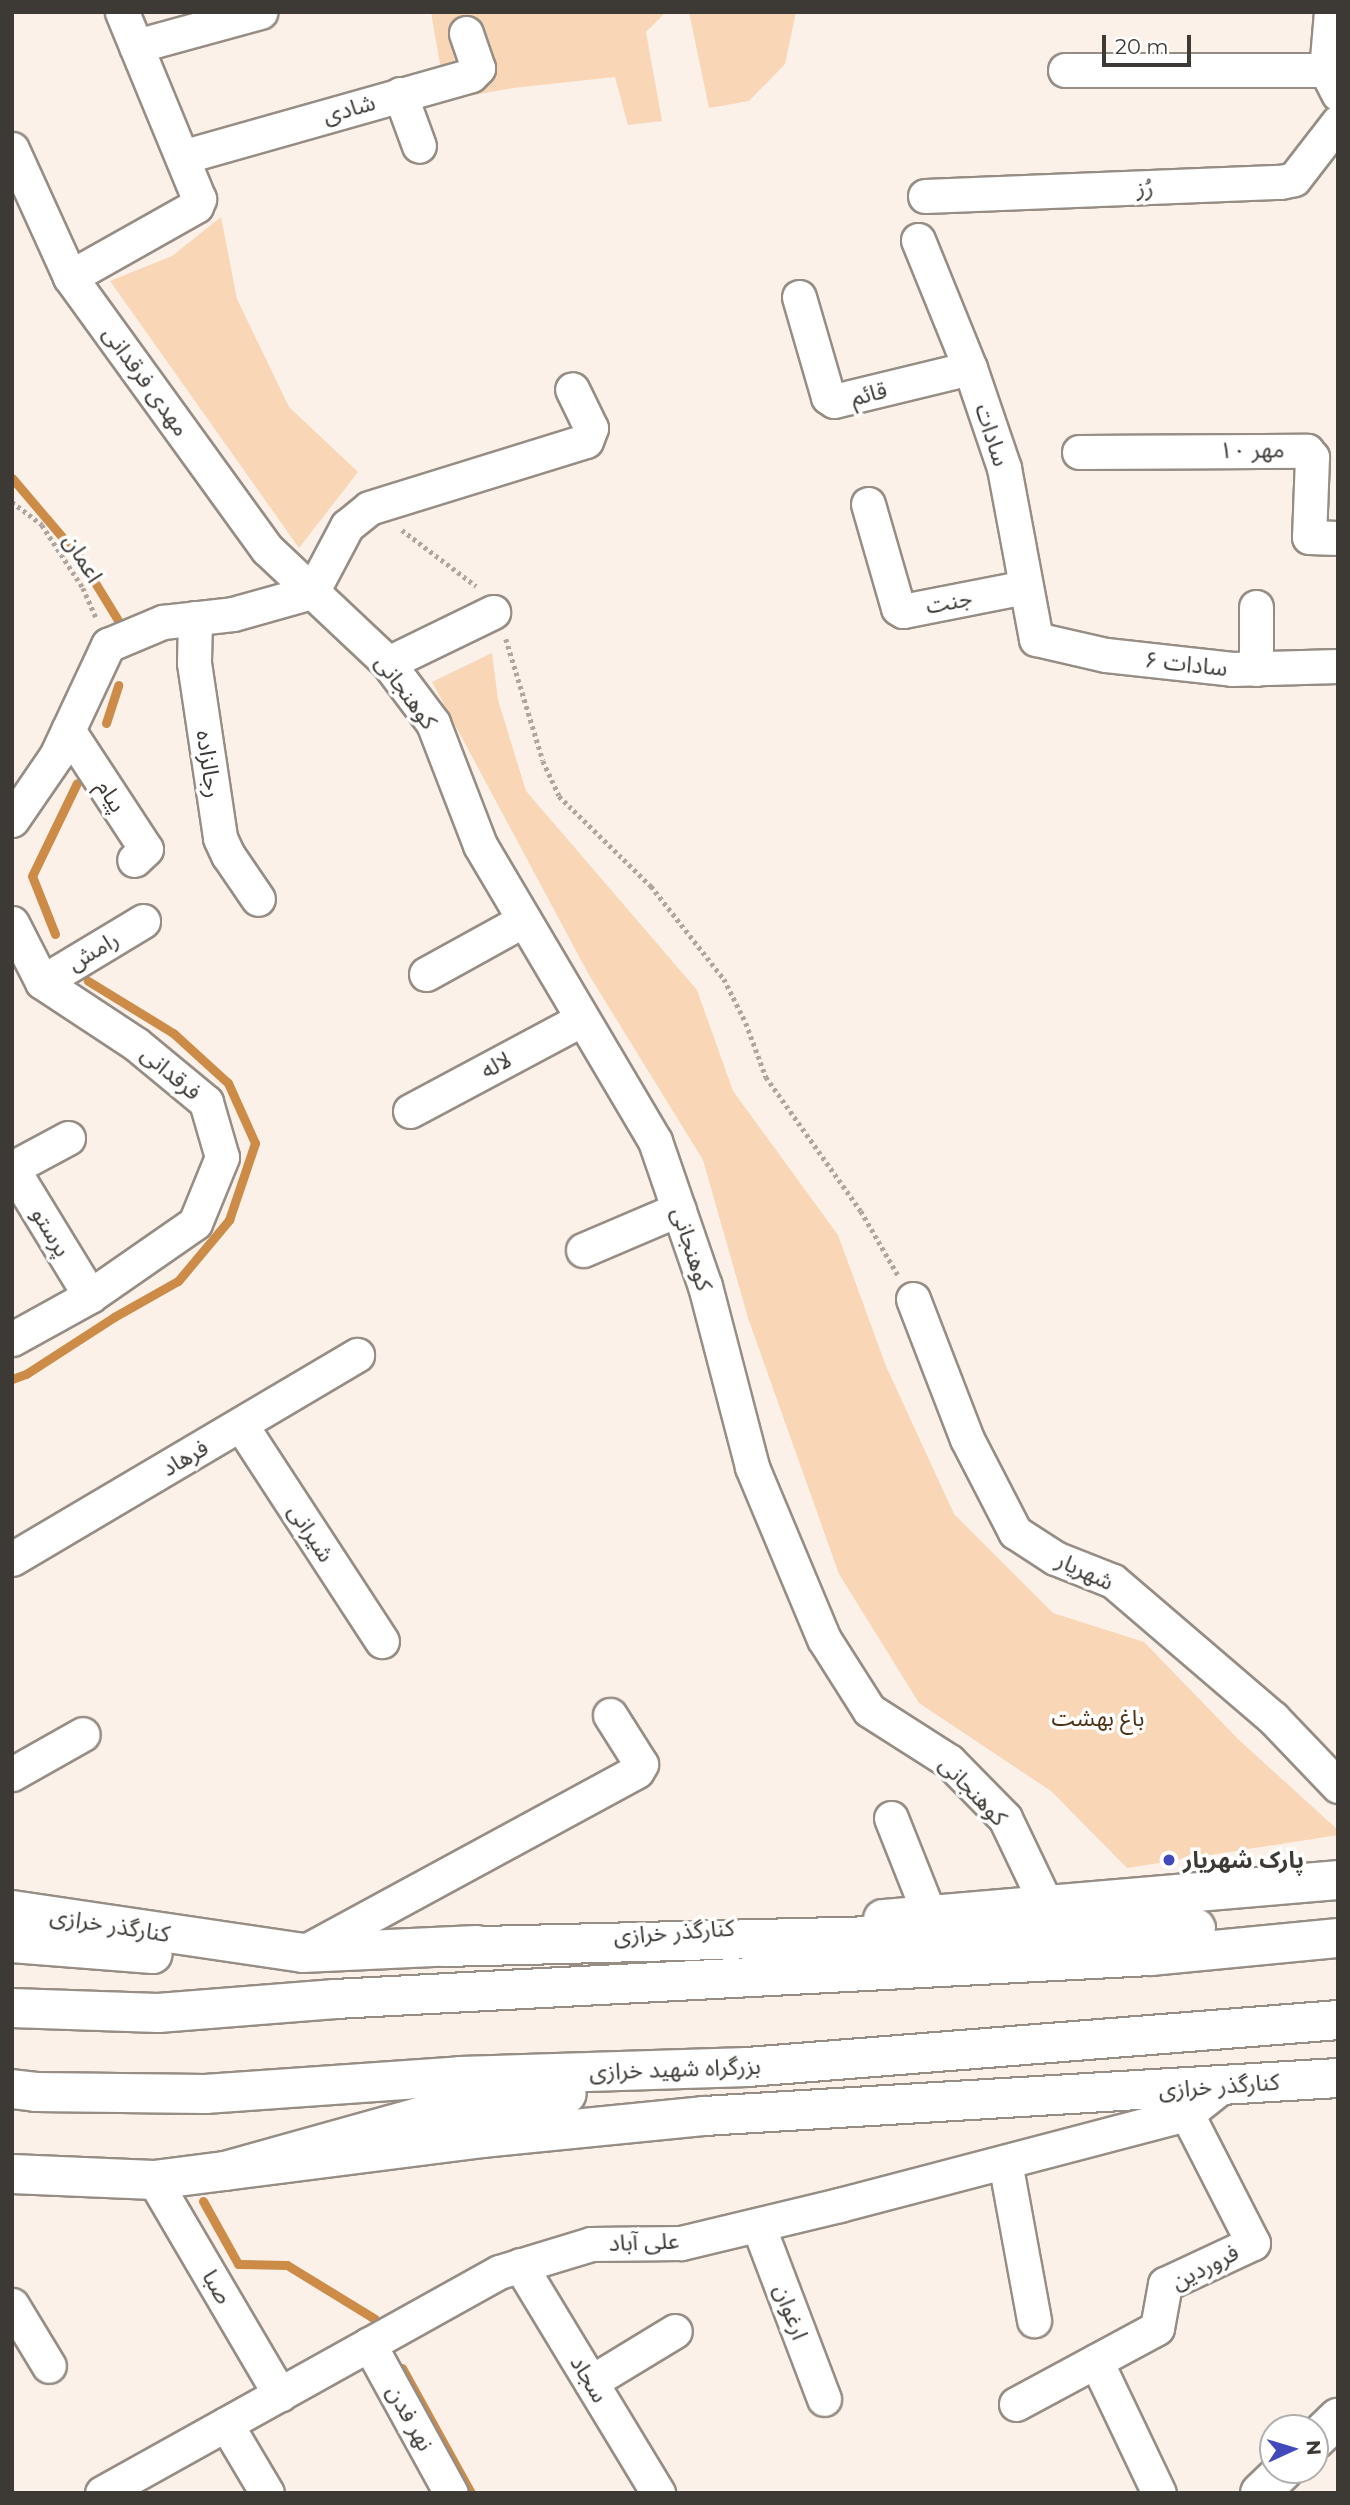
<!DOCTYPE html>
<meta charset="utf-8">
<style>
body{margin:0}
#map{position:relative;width:1350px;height:2505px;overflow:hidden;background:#fbf1e8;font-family:Montserrat,"Noto Sans Arabic",sans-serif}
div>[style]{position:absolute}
.green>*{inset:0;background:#f9d6b6}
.stream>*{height:9px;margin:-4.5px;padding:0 4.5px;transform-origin:4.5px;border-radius:4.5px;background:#cd8b48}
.path>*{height:4.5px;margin-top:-2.25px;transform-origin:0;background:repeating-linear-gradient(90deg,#aea69f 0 3.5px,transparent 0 7px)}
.roads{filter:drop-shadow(2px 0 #968d85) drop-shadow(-2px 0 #968d85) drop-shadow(0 2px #968d85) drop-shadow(0 -2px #968d85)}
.minor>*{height:33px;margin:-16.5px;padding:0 16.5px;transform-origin:16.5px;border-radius:16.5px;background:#fff}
.secondary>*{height:38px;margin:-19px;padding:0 19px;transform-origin:19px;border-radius:19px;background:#fff}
.primary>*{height:38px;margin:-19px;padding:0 19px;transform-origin:19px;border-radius:19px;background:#fff}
.trunk>*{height:38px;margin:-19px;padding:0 19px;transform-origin:19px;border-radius:19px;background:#fff}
.dots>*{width:19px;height:19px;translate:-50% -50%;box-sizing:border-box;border:4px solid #fff;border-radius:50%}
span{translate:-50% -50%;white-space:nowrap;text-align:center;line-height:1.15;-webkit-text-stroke:7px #fff;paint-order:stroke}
.street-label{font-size:23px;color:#3d3a36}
.park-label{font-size:23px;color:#4d3215}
.poi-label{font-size:23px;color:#3d3a36;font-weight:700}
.left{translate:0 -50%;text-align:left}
.frame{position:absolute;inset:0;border:14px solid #3d3a36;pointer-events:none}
.north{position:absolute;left:1259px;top:2414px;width:70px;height:70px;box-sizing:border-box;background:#fff;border:2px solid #b1b0af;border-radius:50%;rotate:86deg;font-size:19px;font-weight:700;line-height:28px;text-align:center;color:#3d3a36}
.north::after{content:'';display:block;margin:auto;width:24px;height:32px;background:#4149bd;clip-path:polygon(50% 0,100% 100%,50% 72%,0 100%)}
.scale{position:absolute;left:1102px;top:35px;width:89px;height:32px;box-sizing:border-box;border:4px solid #3d3a36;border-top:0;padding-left:9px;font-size:21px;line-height:24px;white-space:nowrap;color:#3d3a36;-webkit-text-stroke:5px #fff;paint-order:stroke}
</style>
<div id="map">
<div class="green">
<i style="clip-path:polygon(431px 12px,666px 12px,646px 32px,662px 121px,628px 125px,615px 77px,513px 88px,446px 100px)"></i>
<i style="clip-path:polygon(689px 12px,796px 12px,785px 64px,749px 101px,709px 108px)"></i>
<i style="clip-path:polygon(221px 217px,237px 299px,289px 407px,358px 472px,299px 548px,110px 281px,172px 256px)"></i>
<i style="clip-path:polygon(492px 653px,498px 700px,526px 791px,697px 990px,733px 1091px,838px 1235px,886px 1366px,954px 1514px,1053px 1613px,1144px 1642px,1239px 1740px,1338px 1830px,1338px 1835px,1127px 1868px,1051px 1791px,919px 1703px,839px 1574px,748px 1318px,703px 1160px,589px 975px,432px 682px)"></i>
</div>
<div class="stream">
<i style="left:12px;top:478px;width:105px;rotate:49.6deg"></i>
<i style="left:80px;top:558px;width:75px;rotate:58.6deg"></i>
<i style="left:106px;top:723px;width:40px;rotate:-72deg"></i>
<i style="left:55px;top:934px;width:62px;rotate:-111.6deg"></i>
<i style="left:32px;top:876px;width:103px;rotate:-64.2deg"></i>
<i style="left:12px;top:1379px;width:15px;rotate:-20deg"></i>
<i style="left:26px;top:1374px;width:105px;rotate:-32.9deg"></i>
<i style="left:114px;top:1317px;width:73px;rotate:-29.4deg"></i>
<i style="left:178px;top:1281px;width:80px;rotate:-50.1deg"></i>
<i style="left:229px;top:1220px;width:81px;rotate:-71.3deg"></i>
<i style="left:255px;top:1143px;width:66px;rotate:-114.2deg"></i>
<i style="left:228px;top:1083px;width:74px;rotate:-137.7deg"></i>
<i style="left:173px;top:1033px;width:100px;rotate:-148.5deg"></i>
<i style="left:203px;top:2201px;width:72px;rotate:60.9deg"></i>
<i style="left:238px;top:2264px;width:49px;rotate:1.2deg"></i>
<i style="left:287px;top:2265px;width:103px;rotate:31.5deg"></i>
<i style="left:402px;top:2368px;width:143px;rotate:61.1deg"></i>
</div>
<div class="path">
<i style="left:12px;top:502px;width:38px;rotate:37deg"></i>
<i style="left:42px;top:525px;width:75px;rotate:56.9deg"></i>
<i style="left:83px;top:588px;width:34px;rotate:66deg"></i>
<i style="left:402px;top:530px;width:93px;rotate:37.1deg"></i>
<i style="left:506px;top:639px;width:127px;rotate:73.1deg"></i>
<i style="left:543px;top:761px;width:38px;rotate:65deg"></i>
<i style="left:559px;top:796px;width:129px;rotate:44.4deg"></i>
<i style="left:651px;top:886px;width:118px;rotate:51.9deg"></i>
<i style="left:724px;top:979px;width:49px;rotate:63.4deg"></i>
<i style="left:746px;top:1023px;width:58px;rotate:69.7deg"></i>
<i style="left:766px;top:1077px;width:164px;rotate:54.7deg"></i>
<i style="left:861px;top:1211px;width:74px;rotate:60deg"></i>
</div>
<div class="roads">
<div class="minor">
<i style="left:1331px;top:12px;width:58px;rotate:94.9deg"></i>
<i style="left:1326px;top:70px;width:27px;rotate:63deg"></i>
<i style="left:136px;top:46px;width:129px;rotate:-15.3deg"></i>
<i style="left:1065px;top:70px;width:261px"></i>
<i style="left:400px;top:94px;width:55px;rotate:69.9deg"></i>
<i style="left:12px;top:149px;width:141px;rotate:65.6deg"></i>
<i style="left:70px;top:277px;width:336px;rotate:54.1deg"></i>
<i style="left:267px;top:549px;width:166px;rotate:43.3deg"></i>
<i style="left:388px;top:663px;width:75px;rotate:53.1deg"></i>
<i style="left:433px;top:723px;width:131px;rotate:68.9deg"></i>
<i style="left:480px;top:845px;width:344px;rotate:59.4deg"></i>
<i style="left:655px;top:1141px;width:153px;rotate:71deg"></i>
<i style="left:705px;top:1286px;width:187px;rotate:75.4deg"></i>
<i style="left:752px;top:1467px;width:186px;rotate:67.3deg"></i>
<i style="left:824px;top:1639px;width:84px;rotate:57.6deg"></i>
<i style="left:869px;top:1710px;width:95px;rotate:32.5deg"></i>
<i style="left:949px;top:1761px;width:80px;rotate:45.5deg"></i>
<i style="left:1005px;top:1818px;width:98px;rotate:64.5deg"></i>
<i style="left:182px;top:157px;width:300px;rotate:-15.8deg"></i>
<i style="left:471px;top:75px;width:10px;rotate:-45deg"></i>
<i style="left:478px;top:68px;width:37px;rotate:-109deg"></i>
<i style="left:925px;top:196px;width:356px;rotate:-2.3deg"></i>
<i style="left:1281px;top:182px;width:13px;rotate:-13deg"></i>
<i style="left:1294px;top:179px;width:72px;rotate:-52.3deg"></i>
<i style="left:918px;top:240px;width:138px;rotate:67.9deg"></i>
<i style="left:970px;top:368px;width:106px;rotate:71.2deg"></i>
<i style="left:1004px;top:468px;width:174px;rotate:79.4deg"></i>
<i style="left:1036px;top:639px;width:72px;rotate:12.9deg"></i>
<i style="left:1106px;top:655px;width:127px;rotate:6.3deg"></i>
<i style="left:1232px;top:669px;width:106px;rotate:-1.6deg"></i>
<i style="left:70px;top:277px;width:145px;rotate:-29.4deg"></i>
<i style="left:196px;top:206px;width:8px;rotate:-67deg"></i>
<i style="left:199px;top:199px;width:202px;rotate:-112.4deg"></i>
<i style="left:799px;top:297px;width:104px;rotate:73.8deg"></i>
<i style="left:828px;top:397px;width:7px;rotate:34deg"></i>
<i style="left:834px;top:401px;width:140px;rotate:-13.6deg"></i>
<i style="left:1079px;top:452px;width:228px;rotate:-0.3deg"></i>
<i style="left:1307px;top:451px;width:8px;rotate:50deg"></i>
<i style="left:1312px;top:457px;width:80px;rotate:92.1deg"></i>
<i style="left:1309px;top:537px;width:29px;rotate:2deg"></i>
<i style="left:868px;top:504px;width:108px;rotate:73.9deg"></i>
<i style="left:898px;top:608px;width:6px;rotate:31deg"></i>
<i style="left:903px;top:611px;width:124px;rotate:-11.1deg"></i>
<i style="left:195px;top:618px;width:45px;rotate:91.3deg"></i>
<i style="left:194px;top:663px;width:177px;rotate:81.5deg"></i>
<i style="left:220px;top:838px;width:19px;rotate:65deg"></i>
<i style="left:228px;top:855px;width:53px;rotate:55.7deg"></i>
<i style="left:388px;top:663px;width:117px;rotate:-25.9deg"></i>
<i style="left:1256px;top:669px;width:62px;rotate:-90deg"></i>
<i style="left:68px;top:730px;width:142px;rotate:56.8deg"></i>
<i style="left:146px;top:849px;width:16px;rotate:137deg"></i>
<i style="left:12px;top:820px;width:78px;rotate:-55.5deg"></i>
<i style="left:56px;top:756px;width:123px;rotate:-64.9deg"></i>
<i style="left:108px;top:645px;width:60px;rotate:-22.7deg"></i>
<i style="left:163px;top:622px;width:70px;rotate:-6.5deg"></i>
<i style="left:233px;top:614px;width:82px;rotate:-15.6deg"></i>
<i style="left:312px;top:592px;width:75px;rotate:-62.1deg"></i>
<i style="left:347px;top:526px;width:28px;rotate:-39deg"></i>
<i style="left:369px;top:508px;width:227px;rotate:-17.2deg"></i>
<i style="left:586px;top:441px;width:14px;rotate:-69deg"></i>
<i style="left:591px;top:428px;width:43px;rotate:-116deg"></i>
<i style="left:12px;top:923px;width:66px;rotate:63deg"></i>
<i style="left:42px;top:982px;width:113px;rotate:33.4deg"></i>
<i style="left:136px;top:1044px;width:91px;rotate:39.6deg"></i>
<i style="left:206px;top:1102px;width:57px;rotate:73.8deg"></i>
<i style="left:222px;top:1157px;width:71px;rotate:112.2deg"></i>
<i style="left:195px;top:1223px;width:128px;rotate:145.2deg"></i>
<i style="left:90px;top:1296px;width:89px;rotate:151.1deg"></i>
<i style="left:426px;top:974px;width:112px;rotate:-28.9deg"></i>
<i style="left:42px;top:982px;width:118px;rotate:-31.1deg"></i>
<i style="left:410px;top:1111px;width:195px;rotate:-28.1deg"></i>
<i style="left:68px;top:1138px;width:64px;rotate:151.8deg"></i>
<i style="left:12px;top:1168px;width:150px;rotate:58.6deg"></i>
<i style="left:583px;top:1250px;width:104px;rotate:-23.1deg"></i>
<i style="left:913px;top:1299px;width:150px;rotate:68.9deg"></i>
<i style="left:967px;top:1439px;width:105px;rotate:62.7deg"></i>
<i style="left:1015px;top:1532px;width:48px;rotate:33deg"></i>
<i style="left:1055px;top:1558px;width:62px;rotate:21.6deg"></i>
<i style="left:1113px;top:1581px;width:211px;rotate:40.6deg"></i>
<i style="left:1273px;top:1718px;width:94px;rotate:46.3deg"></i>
<i style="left:241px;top:1425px;width:258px;rotate:56.9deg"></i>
<i style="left:12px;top:1559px;width:401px;rotate:-30.6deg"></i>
<i style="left:12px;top:1774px;width:81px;rotate:-29.4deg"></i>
<i style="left:891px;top:1818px;width:105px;rotate:68.3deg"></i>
<i style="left:302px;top:1953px;width:381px;rotate:-28.5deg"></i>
<i style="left:637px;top:1771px;width:8px;rotate:-60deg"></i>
<i style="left:641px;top:1764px;width:58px;rotate:-122.3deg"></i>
<i style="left:1005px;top:2162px;width:161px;rotate:79.6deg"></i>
<i style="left:154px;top:2180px;width:249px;rotate:59.6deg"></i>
<i style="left:758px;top:2225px;width:186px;rotate:69.2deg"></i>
<i style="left:520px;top:2265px;width:267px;rotate:58.8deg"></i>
<i style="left:12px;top:2305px;width:71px;rotate:58.8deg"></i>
<i style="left:369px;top:2344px;width:170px;rotate:61.2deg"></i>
<i style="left:1096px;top:2361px;width:146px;rotate:64.5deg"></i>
<i style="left:591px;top:2382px;width:98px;rotate:-31.3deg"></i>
<i style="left:1016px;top:2404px;width:160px;rotate:-28.3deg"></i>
<i style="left:1157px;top:2328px;width:45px;rotate:-79.7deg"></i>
<i style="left:1165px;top:2284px;width:97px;rotate:-25deg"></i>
<i style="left:1253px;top:2243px;width:145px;rotate:-117.1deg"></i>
<i style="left:226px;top:2424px;width:80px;rotate:59.3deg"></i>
<i style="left:102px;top:2493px;width:454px;rotate:-29.1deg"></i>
<i style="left:499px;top:2272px;width:96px;rotate:-16.9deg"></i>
<i style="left:591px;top:2244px;width:90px;rotate:-0.6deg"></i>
<i style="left:681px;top:2243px;width:163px;rotate:-13.5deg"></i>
<i style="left:839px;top:2205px;width:360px;rotate:-14.7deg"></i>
<i style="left:1187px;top:2114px;width:43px;rotate:-38.5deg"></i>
</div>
<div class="secondary">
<i style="left:1315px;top:2440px;width:32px;rotate:-44deg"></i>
<i style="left:1260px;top:2493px;width:33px;rotate:-44deg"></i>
</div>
<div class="primary">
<i style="left:12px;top:1910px;width:293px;rotate:8.4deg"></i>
<i style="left:302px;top:1953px;width:175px;rotate:-2.6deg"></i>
<i style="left:883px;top:1919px;width:457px;rotate:-4.9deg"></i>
<i style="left:12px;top:1943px;width:141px;rotate:4.5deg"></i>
<i style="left:12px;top:2174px;width:142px;rotate:2.4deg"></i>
<i style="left:154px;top:2180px;width:332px;rotate:-7.3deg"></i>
<i style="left:483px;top:2138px;width:222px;rotate:-5.7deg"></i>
<i style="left:704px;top:2116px;width:635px;rotate:-3.43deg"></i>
</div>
<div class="trunk">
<i style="left:443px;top:1947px;width:753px;rotate:-1.45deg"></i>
<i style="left:12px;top:2008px;width:146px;rotate:2deg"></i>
<i style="left:158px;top:2013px;width:178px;rotate:-4.5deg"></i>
<i style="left:335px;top:1999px;width:817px;rotate:-3.02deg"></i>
<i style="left:1151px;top:1956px;width:188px;rotate:-5.5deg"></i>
<i style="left:12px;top:2089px;width:24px;rotate:7deg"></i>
<i style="left:36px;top:2092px;width:169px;rotate:0.7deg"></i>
<i style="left:205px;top:2094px;width:256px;rotate:-4deg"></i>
<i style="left:460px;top:2076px;width:288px;rotate:-1.8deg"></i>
<i style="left:748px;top:2067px;width:592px;rotate:-4.55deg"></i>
<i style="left:225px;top:2171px;width:212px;rotate:-15.6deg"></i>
<i style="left:429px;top:2114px;width:139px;rotate:-8.2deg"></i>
</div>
</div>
<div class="dots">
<i style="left:1169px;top:1860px;background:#4149bd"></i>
</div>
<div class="street-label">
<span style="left:349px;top:109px;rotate:-16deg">شادی</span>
<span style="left:1145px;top:188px;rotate:-2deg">رُز</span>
<span style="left:146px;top:381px;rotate:54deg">مهدی فرقدانی</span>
<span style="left:869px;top:394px;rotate:-14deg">قائم</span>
<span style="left:992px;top:435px;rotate:72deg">سادات</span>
<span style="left:1252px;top:450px;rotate:-1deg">مهر ۱۰</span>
<span style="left:83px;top:558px;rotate:58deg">اعمان</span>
<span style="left:949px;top:602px;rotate:-11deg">جنت</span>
<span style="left:1186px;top:664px;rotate:6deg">سادات ۶</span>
<span style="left:406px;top:692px;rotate:53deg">کوهنجانی</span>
<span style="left:209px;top:764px;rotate:82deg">رجالزاده</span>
<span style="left:111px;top:796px;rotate:57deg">پیام</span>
<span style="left:93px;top:951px;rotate:-31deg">رامش</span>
<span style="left:496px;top:1065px;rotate:-28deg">لاله</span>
<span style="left:171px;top:1073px;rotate:40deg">فرقدانی</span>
<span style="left:51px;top:1232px;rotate:59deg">پرستو</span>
<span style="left:692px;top:1249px;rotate:72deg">کوهنجانی</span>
<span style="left:185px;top:1458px;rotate:-30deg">فرهاد</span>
<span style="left:311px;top:1533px;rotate:57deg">شیرانی</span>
<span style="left:1085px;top:1571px;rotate:25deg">شهریار</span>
<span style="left:973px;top:1791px;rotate:46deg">کوهنجانی</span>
<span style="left:110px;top:1925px;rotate:9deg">کنارگذر خرازی</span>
<span style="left:674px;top:1932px;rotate:-4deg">کنارگذر خرازی</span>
<span style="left:675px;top:2069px;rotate:-2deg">بزرگراه شهید خرازی</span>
<span style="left:1219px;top:2086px;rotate:-4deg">کنارگذر خرازی</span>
<span style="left:644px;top:2242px;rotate:-2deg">علی آباد</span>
<span style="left:1205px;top:2267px;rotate:-27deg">فروردین</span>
<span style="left:217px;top:2287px;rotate:60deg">صبا</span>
<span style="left:791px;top:2312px;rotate:69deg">ارغوان</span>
<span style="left:589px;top:2379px;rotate:59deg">سجاد</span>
<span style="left:410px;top:2418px;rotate:61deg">نهر فدن</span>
</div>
<div class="park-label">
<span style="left:1098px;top:1718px">باغ بهشت</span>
</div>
<div class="poi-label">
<span class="left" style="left:1183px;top:1860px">پارک شهریار</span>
</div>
<div class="frame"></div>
<div class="north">N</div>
<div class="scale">20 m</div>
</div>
